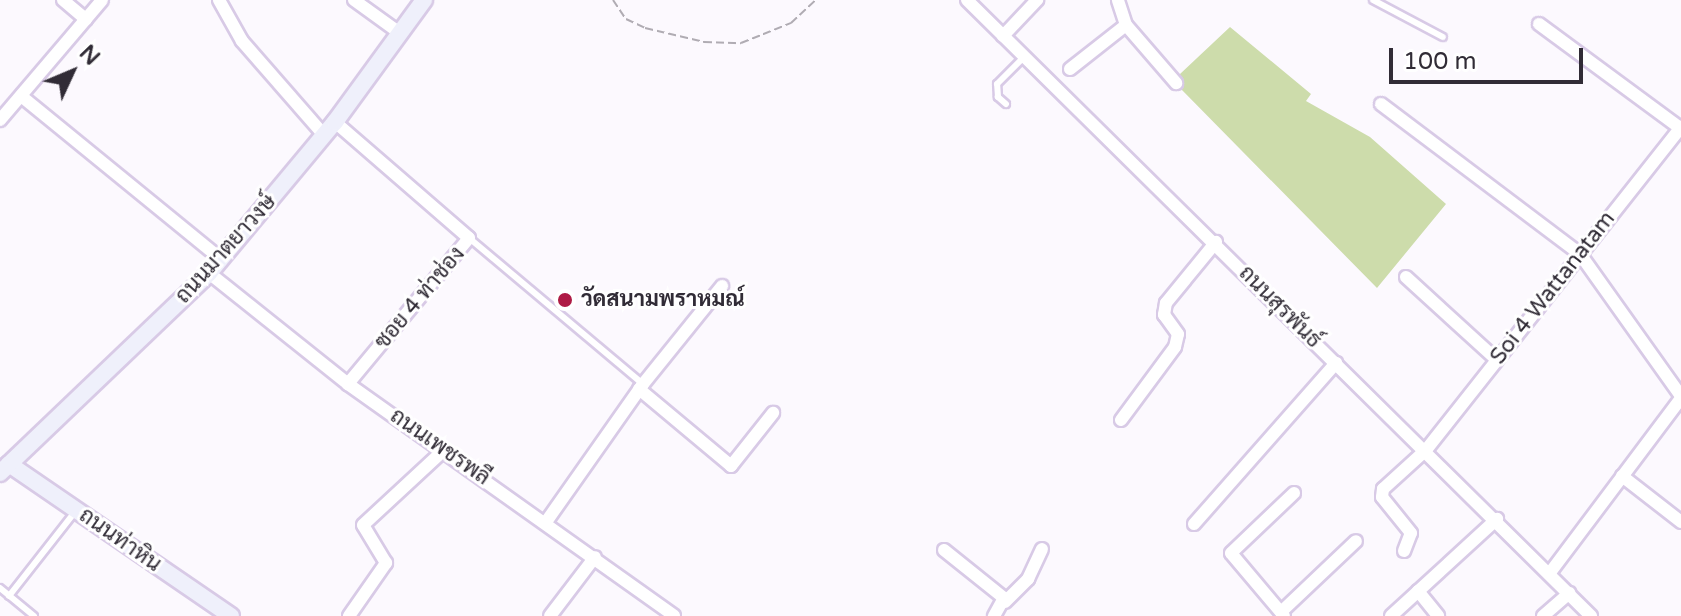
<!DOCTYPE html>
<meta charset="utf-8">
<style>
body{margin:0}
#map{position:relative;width:1681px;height:616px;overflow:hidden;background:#fcf9fe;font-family:"Varela Round",Sarabun,sans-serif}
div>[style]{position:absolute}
.green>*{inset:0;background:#cddcab}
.path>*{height:2px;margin-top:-1px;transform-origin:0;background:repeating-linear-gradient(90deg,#b0acb3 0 8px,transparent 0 12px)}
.roads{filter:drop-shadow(2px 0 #d8cae6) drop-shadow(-2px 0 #d8cae6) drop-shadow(0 2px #d8cae6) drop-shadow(0 -2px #d8cae6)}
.lane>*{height:6px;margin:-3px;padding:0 3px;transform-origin:3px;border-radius:3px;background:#fff}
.street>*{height:12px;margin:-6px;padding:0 6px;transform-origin:6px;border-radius:6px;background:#fff}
.secondary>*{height:16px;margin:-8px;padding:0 8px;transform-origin:8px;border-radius:8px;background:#eff0fb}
.dots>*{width:22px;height:22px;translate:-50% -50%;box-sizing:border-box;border:4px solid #fff;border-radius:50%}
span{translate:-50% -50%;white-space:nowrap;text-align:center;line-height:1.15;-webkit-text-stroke:6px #fff;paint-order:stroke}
.street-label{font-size:22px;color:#312c36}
.poi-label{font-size:22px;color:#312c36;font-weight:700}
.left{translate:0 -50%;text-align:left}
.north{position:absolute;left:32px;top:32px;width:80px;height:80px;-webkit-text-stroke:6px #fff;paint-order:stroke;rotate:46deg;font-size:22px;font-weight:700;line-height:32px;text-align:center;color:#312c36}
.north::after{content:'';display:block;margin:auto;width:28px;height:36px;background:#312c36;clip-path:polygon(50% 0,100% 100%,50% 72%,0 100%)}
.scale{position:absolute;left:1389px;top:48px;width:194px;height:36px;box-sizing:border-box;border:4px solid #312c36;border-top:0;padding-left:10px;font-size:24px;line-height:28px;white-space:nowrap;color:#312c36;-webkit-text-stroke:6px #fff;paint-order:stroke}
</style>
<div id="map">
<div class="green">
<i style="clip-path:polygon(1230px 27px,1311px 94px,1306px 101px,1370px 137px,1446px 204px,1377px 288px,1181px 89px,1180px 74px)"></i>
</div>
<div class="path">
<i style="left:613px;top:0;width:23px;rotate:56deg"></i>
<i style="left:626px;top:19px;width:21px;rotate:25deg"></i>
<i style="left:645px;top:28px;width:61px;rotate:13.3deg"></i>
<i style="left:704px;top:42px;width:37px;rotate:2deg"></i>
<i style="left:741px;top:43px;width:54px;rotate:-21.8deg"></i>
<i style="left:791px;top:23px;width:34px;rotate:-43deg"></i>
</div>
<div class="roads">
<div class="lane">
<i style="left:1373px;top:0;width:79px;rotate:27.9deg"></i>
<i style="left:1006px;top:104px;width:11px;rotate:-139deg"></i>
<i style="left:998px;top:97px;width:13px;rotate:-94deg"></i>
<i style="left:997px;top:84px;width:38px;rotate:-45deg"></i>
<i style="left:469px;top:238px;width:227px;rotate:40deg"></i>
<i style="left:0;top:588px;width:44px;rotate:39.5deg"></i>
<i style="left:9px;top:596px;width:105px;rotate:-51.9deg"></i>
</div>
<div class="street">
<i style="left:63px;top:0;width:30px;rotate:40deg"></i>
<i style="left:219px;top:0;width:47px;rotate:60.7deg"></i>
<i style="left:242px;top:41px;width:125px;rotate:48.9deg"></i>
<i style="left:354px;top:0;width:57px;rotate:35.7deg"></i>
<i style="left:967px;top:0;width:877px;rotate:44.63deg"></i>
<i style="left:1539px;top:24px;width:175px;rotate:36.4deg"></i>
<i style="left:1126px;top:25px;width:77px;rotate:49.2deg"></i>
<i style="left:1003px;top:36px;width:50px;rotate:-46.6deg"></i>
<i style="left:1070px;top:69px;width:71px;rotate:-38.2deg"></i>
<i style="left:1126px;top:25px;width:26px;rotate:-108deg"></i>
<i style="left:21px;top:96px;width:258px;rotate:39.2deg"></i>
<i style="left:1381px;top:104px;width:249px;rotate:37deg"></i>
<i style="left:1580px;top:254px;width:174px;rotate:54.6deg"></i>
<i style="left:0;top:120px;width:157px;rotate:-49.6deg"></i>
<i style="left:335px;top:122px;width:177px;rotate:40.9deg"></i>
<i style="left:469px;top:238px;width:190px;rotate:129.7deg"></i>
<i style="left:209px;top:273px;width:178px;rotate:38.6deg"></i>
<i style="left:348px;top:384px;width:400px;rotate:35.4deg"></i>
<i style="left:1406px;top:277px;width:123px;rotate:42.4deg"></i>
<i style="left:639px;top:389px;width:120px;rotate:39.9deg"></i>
<i style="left:731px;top:466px;width:68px;rotate:-51.6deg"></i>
<i style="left:1121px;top:420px;width:91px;rotate:-53.5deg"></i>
<i style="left:1175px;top:347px;width:13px;rotate:-77deg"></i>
<i style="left:1178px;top:334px;width:24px;rotate:-126deg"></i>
<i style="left:1164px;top:315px;width:12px;rotate:-81deg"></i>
<i style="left:1166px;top:303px;width:79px;rotate:-50.7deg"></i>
<i style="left:1622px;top:476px;width:75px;rotate:37.9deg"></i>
<i style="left:546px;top:522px;width:169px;rotate:-54.9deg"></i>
<i style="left:643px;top:384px;width:126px;rotate:-51.1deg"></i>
<i style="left:1194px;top:524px;width:215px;rotate:-48.6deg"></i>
<i style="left:944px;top:550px;width:77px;rotate:38.7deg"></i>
<i style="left:1004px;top:598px;width:21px;rotate:119deg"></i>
<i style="left:1404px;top:551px;width:19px;rotate:-69deg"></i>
<i style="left:1411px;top:533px;width:46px;rotate:-128.9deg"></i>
<i style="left:1382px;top:497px;width:8px;rotate:-83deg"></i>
<i style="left:1383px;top:489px;width:58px;rotate:-42.2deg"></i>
<i style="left:1426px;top:450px;width:412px;rotate:-51.7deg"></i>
<i style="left:1549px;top:574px;width:220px;rotate:-53.1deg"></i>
<i style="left:1418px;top:591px;width:32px;rotate:51deg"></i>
<i style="left:1005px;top:602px;width:33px;rotate:-45deg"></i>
<i style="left:1028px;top:579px;width:33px;rotate:-65deg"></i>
<i style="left:1281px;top:612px;width:103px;rotate:-43.4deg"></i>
<i style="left:349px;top:616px;width:65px;rotate:-55.1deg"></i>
<i style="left:386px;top:563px;width:44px;rotate:-121.2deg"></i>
<i style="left:363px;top:525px;width:110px;rotate:-42.8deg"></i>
<i style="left:550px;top:616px;width:74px;rotate:-52.7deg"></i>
<i style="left:1284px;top:616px;width:82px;rotate:-130.1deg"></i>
<i style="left:1231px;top:553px;width:87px;rotate:-43.6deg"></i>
<i style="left:1391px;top:616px;width:144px;rotate:-42.5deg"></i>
<i style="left:1543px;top:616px;width:35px;rotate:-41deg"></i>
</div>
<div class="secondary">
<i style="left:9px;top:464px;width:269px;rotate:34.4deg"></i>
<i style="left:0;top:473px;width:289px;rotate:-43.7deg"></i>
<i style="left:209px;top:273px;width:197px;rotate:-50.2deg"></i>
<i style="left:335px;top:122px;width:151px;rotate:-53.9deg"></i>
</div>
</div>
<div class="dots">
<i style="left:565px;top:300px;background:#ae1b45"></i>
</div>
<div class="street-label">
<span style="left:226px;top:249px;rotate:-48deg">ถนนมาตยาวงษ์</span>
<span style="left:1553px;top:288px;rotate:-52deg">Soi 4 Wattanatam</span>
<span style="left:420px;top:298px;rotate:-50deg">ซอย 4 ท่าช่อง</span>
<span style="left:1280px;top:307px;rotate:45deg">ถนนสุรพันธ์</span>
<span style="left:440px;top:447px;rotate:35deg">ถนนเพชรพลี</span>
<span style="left:120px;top:540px;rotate:35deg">ถนนท่าหิน</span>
</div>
<div class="poi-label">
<span class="left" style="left:581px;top:300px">วัดสนามพราหมณ์</span>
</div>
<div class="north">N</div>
<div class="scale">100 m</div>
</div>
